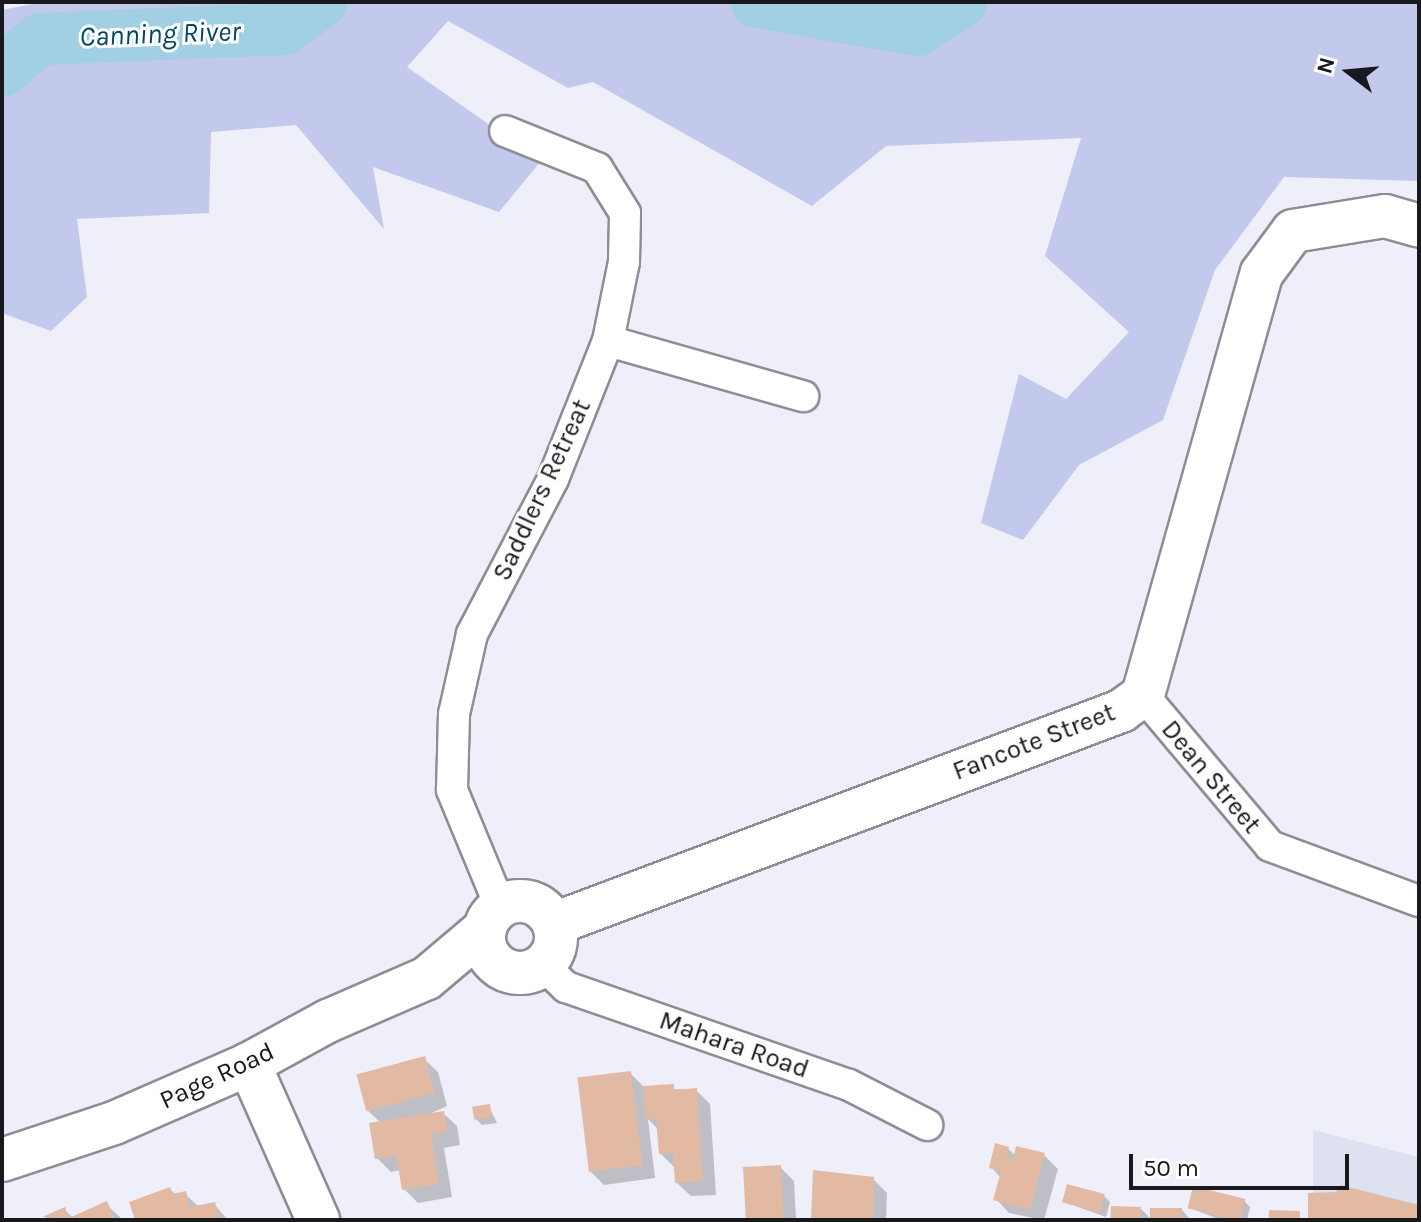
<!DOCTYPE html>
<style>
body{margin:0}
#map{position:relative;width:1421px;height:1222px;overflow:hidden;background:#eeeff8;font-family:Karla,sans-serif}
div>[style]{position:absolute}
.built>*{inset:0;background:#dee1f0}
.green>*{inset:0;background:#c3c8ed}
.shadow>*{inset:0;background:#0003}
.river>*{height:52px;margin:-26px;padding:0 26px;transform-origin:26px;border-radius:26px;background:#a1d0e3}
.building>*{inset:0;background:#e2baa3;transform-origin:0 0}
.roads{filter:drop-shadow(2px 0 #8c8d95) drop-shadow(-2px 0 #8c8d95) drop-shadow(0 2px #8c8d95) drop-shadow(0 -2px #8c8d95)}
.minor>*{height:30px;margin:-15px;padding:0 15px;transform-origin:15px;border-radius:15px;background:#fff}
.secondary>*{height:42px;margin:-21px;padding:0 21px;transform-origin:21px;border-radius:21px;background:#fff}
.secondary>.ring{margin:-21px;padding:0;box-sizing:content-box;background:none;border:42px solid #fff;border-radius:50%}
span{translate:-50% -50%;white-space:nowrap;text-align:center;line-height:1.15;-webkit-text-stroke:6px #fdfdff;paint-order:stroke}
.street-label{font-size:26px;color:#18191c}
.water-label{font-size:28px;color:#02475b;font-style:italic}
.frame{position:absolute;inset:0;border:4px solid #18191c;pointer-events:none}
.north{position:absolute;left:1309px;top:32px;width:80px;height:80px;-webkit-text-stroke:6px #fdfdff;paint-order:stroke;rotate:286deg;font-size:22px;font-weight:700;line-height:32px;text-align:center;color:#18191c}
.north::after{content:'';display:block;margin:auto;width:28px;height:36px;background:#18191c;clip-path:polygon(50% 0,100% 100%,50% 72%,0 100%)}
.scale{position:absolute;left:1129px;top:1154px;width:220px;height:36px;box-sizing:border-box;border:4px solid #18191c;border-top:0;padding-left:10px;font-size:24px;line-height:28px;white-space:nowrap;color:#18191c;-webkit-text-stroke:6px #fdfdff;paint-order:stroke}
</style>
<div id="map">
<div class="built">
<i style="clip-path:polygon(1313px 1130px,1419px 1157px,1419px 1220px,1313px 1220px)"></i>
</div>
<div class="green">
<i style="clip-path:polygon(43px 2px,1419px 2px,1419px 181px,1284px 177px,1215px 270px,1163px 420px,1079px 465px,1023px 540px,981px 523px,1019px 374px,1066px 399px,1129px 332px,1045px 256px,1081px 138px,886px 146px,812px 206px,593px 82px,568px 88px,448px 21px,407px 67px,541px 161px,499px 212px,373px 167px,384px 229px,296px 125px,211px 132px,209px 213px,77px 219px,87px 297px,51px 331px,2px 313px,2px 10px)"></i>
</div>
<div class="shadow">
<i style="clip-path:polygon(424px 1059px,438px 1072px,447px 1106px,425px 1116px,443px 1113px,457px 1126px,460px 1145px,444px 1148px,452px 1197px,418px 1203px,404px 1189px,401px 1170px,391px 1172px,377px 1158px,381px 1123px,368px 1111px)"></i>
<i style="clip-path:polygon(630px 1073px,645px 1088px,696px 1090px,710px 1104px,716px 1195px,691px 1196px,677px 1183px,674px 1167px,660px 1153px,659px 1130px,648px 1119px,655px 1178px,604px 1185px,590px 1171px)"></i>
<i style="clip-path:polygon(489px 1107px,497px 1123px,482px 1125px,476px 1119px)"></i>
<i style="clip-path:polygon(1008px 1149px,1016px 1156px,1044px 1155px,1058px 1169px,1044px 1220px,1009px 1213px,996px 1199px,1001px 1178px,991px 1167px)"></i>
<i style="clip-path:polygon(780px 1167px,794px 1181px,796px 1220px,748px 1220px)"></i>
<i style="clip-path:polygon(815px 1172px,873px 1179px,887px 1193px,886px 1220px,813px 1220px)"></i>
<i style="clip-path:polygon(170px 1189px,176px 1195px,185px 1194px,199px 1207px,214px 1204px,228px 1220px,137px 1220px)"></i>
<i style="clip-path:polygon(1104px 1196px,1110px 1202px,1106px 1217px,1064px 1202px)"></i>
<i style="clip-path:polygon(1244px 1201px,1250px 1207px,1247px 1220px,1221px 1220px,1190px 1208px)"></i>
<i style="clip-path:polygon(106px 1204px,123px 1220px,45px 1218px,64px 1209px,73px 1218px)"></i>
<i style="clip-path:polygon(1140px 1208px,1152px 1220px,1113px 1220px)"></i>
<i style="clip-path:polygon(1182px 1210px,1191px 1220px,1152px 1220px)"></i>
</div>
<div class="river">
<i style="left:757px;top:2px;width:163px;rotate:9.9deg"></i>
<i style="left:918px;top:30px;width:51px;rotate:-33.1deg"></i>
<i style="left:2px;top:71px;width:50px;rotate:-40.1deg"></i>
<i style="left:40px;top:39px;width:244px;rotate:-2.3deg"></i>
<i style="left:284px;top:29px;width:46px;rotate:-36.1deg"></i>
</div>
<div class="building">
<i style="left:425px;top:1056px;width:38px;height:71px;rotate:75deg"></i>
<i style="left:631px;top:1071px;width:95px;height:54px;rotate:83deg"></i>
<i style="clip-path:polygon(674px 1084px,674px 1090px,697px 1088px,703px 1181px,675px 1183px,673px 1153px,659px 1154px,656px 1119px,646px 1120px,643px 1086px)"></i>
<i style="left:490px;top:1104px;width:13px;height:18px;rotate:81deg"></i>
<i style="clip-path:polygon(444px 1111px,447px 1131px,431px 1134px,439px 1184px,402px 1190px,396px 1155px,375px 1159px,369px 1123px)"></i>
<i style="clip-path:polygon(995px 1143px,1009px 1147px,1006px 1157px,1013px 1159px,1016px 1146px,1045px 1153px,1030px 1210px,993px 1200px,1001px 1171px,989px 1168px)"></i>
<i style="left:781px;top:1165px;width:55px;height:38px;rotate:87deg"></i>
<i style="clip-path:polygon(813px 1170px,874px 1177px,873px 1218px,811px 1220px)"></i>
<i style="left:1067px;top:1184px;width:39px;height:19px;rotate:15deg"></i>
<i style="clip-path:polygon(1340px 1185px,1419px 1205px,1419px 1220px,1308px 1220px,1308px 1193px,1336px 1192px)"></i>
<i style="left:1193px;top:1186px;width:54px;height:23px;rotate:14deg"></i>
<i style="clip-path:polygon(170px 1187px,172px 1194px,186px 1191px,190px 1207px,215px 1202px,220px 1220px,135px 1220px,129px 1202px)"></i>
<i style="clip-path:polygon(107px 1201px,115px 1220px,42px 1217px,65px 1207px,69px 1218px)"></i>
<i style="left:1111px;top:1206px;width:30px;height:14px;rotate:2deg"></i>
<i style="left:1182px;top:1208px;width:12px;height:32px;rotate:90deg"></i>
<i style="left:1269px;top:1210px;width:31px;height:10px;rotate:2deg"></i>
</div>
<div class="roads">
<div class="minor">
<i style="left:608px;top:341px;width:203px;rotate:15.8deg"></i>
<i style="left:1143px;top:695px;width:197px;rotate:49.9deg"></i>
<i style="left:1270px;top:846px;width:159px;rotate:20.3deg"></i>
<i style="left:500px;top:906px;width:126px;rotate:-112.5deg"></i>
<i style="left:452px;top:790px;width:76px;rotate:-88.5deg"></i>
<i style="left:454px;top:714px;width:82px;rotate:-77.3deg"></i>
<i style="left:472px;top:634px;width:175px;rotate:-62.4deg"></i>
<i style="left:553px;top:479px;width:149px;rotate:-68.3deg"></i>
<i style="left:608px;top:341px;width:81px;rotate:-78.6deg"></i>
<i style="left:624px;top:262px;width:49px;rotate:-88.8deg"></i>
<i style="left:625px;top:213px;width:53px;rotate:-121.9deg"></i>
<i style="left:597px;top:168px;width:99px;rotate:-158.1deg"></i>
<i style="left:543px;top:965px;width:32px;rotate:44deg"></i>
<i style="left:566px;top:987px;width:299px;rotate:19.1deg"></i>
<i style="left:849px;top:1085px;width:88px;rotate:27.1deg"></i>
</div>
<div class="secondary">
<i class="ring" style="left:484px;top:901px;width:30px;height:30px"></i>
<i style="left:554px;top:924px;width:606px;rotate:-20.59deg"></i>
<i style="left:1121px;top:711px;width:27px;rotate:-36deg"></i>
<i style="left:1143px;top:695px;width:438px;rotate:-74.3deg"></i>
<i style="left:1262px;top:273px;width:52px;rotate:-53.6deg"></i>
<i style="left:1293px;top:231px;width:93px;rotate:-9.3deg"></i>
<i style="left:1385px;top:216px;width:35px;rotate:16deg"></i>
<i style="left:249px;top:1064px;width:171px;rotate:66.1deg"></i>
<i style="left:2px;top:1160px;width:118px;rotate:-18.3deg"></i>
<i style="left:114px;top:1123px;width:147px;rotate:-23.6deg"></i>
<i style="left:249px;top:1064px;width:90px;rotate:-28.6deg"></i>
<i style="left:328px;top:1021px;width:108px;rotate:-23.5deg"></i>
<i style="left:427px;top:978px;width:76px;rotate:-40.2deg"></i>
</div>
</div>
<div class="street-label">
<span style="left:542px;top:490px;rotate:-65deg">Saddlers Retreat</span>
<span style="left:1034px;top:742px;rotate:-21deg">Fancote Street</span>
<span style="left:1211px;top:777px;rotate:50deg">Dean Street</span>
<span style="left:734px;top:1045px;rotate:19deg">Mahara Road</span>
<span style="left:217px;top:1076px;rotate:-25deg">Page Road</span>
</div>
<div class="water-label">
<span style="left:160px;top:34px;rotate:-2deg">Canning River</span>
</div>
<div class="frame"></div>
<div class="north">N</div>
<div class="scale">50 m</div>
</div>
